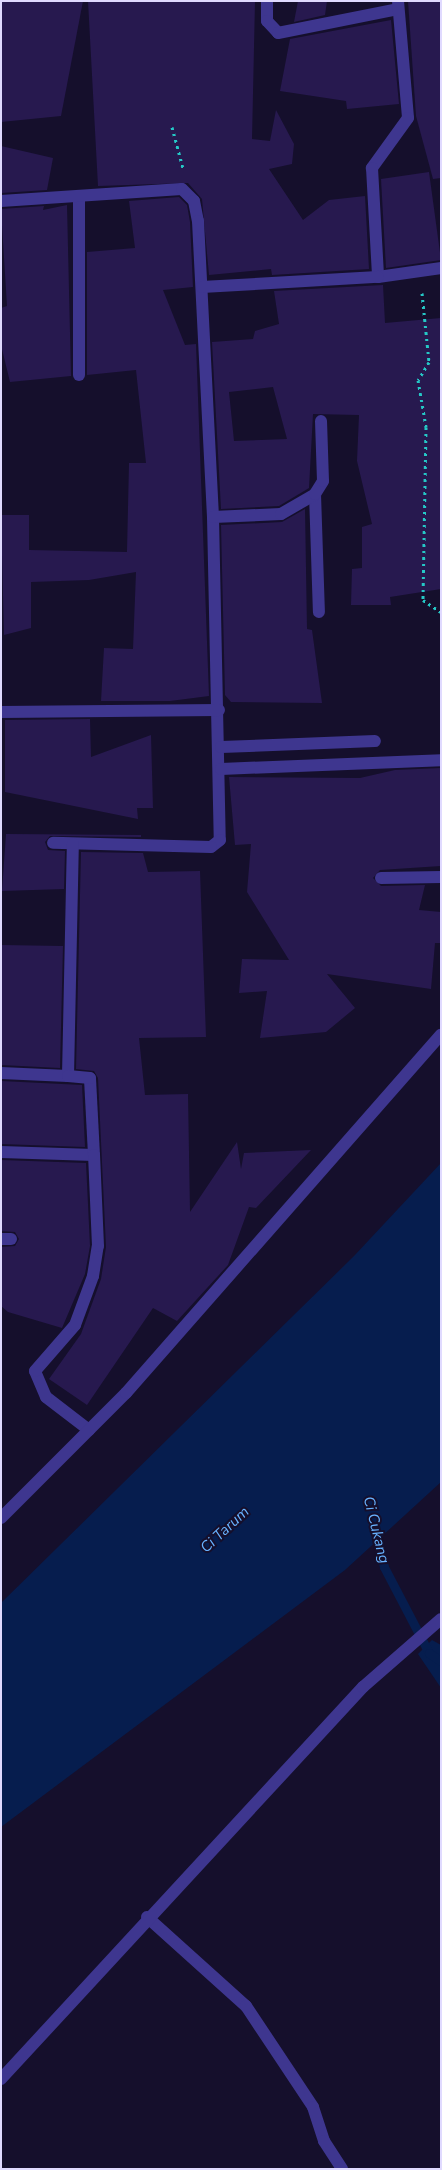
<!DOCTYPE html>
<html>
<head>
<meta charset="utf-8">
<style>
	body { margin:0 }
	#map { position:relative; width:442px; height:2170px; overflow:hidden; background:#150f2c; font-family:"Nunito Sans",sans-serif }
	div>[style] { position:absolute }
	.water>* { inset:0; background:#061d4e }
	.stream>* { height:9px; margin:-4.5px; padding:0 4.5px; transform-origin:4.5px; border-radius:4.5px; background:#061d4e }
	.building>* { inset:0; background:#27194f }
	.path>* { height:3px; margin-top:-1.5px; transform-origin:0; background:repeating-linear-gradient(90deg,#25c8c6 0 2.5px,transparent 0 6.5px) }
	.lane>* { height:12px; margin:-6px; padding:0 6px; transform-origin:6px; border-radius:6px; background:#3e368f }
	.street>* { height:12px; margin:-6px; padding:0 6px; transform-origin:6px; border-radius:6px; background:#3e368f }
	span { translate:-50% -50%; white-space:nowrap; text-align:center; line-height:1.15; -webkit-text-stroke:4px #150f2c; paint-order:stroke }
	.water-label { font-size:15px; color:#68b2ff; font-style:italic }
	.frame { position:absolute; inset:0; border:2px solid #e0daff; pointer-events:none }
</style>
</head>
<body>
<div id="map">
	<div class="water">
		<i style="clip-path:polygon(441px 1163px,441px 1482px,345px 1570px,1px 1827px,1px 1603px,354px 1256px)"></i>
		<i style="clip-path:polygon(432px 1640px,441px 1645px,441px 1688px,418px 1654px)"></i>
	</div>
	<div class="stream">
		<i style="left:375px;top:1527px;width:41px;rotate:77.3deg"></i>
		<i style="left:384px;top:1567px;width:97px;rotate:62.4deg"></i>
		<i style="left:429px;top:1653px;width:14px;rotate:34deg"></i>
	</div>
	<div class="building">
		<i style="clip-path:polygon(1px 1px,83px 1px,61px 116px,1px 122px)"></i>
		<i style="clip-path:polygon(88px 1px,255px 1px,252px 139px,270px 141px,276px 110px,294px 144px,292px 164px,269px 169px,303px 220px,329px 200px,365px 196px,369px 269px,272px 275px,271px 269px,209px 275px,202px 199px,188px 183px,98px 186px)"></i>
		<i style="clip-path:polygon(298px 1px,327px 1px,325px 15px,294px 22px)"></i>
		<i style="clip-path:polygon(408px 1px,441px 1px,441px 178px,433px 179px,416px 116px)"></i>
		<i style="clip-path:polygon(391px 20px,399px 104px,347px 109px,346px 101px,280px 91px,290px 39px)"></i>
		<i style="clip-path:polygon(1px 146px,53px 158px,47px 190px,1px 193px)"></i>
		<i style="clip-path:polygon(429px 172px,441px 260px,386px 268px,381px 179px)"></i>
		<i style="clip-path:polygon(179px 197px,187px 205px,190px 222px,193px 287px,163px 290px,185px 345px,196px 344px,209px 696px,170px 701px,101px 701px,104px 648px,133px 649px,136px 572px,89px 580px,31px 582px,31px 628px,4px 635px,1px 515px,29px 515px,29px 550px,127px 552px,129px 463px,146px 463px,136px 370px,87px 375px,87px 252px,135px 248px,129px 201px)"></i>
		<i style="clip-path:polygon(67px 205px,71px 376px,10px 382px,1px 345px,1px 308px,7px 306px,1px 209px,44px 206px,43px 210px)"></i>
		<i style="clip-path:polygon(evenodd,383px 285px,385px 323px,441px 318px,441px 589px,390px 597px,391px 605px,351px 605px,352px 569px,362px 568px,362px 527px,372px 524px,357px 461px,359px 415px,313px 414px,309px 488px,279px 506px,221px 509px,212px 342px,253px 339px,255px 331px,279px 324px,274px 291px,383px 285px,273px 387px,287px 439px,234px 441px,229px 392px,273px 387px)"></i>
		<i style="clip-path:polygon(305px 509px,307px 629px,312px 630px,322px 703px,231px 702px,225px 695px,221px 525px,282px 522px)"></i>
		<i style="clip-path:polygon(90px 719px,91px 757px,151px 735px,153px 808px,137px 808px,138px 819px,5px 792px,5px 720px)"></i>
		<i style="clip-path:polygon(441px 768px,441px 866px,380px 870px,373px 878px,381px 886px,425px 885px,419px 910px,441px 912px,441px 943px,435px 943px,431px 989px,327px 974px,355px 1008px,326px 1032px,260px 1038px,267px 991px,239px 993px,242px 959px,289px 960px,247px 892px,251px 844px,235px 845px,229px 777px,360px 778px,395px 770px)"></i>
		<i style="clip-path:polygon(6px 834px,141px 835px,141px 837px,50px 836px,45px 842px,48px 850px,65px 851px,64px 889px,2px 891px)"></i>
		<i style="clip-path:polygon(81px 852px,143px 853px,148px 872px,200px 871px,206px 1037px,139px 1038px,145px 1095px,188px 1094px,190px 1212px,237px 1142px,241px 1169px,244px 1153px,311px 1150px,256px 1208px,249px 1207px,228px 1265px,177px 1321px,153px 1308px,87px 1405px,49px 1379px,81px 1334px,101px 1279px,106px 1247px,98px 1078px,94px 1071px,76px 1069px)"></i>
		<i style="clip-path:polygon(1px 945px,63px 946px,60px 1068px,1px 1065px)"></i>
		<i style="clip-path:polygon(1px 1081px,82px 1085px,85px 1147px,1px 1144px)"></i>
		<i style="clip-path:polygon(1px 1160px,86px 1163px,90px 1246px,85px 1274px,62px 1328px,8px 1312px,1px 1306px,1px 1247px,15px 1246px,19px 1239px,15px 1232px,1px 1231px)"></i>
	</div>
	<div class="path">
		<i style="left:172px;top:127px;width:42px;rotate:75deg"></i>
		<i style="left:422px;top:293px;width:69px;rotate:84.2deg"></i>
		<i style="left:429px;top:362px;width:21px;rotate:121deg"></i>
		<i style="left:418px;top:380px;width:48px;rotate:80.3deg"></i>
		<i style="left:426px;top:427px;width:173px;rotate:91deg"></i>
		<i style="left:423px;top:600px;width:22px;rotate:34deg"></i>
	</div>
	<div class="lane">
		<i style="left:381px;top:878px;width:60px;rotate:-1deg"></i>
		<i style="left:147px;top:1917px;width:133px;rotate:42deg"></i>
		<i style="left:246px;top:2006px;width:121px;rotate:56.4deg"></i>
		<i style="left:313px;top:2107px;width:36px;rotate:72deg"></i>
		<i style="left:324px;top:2141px;width:33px;rotate:57deg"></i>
		<i style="left:1px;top:2079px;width:534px;rotate:-47.28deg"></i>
		<i style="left:363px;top:1687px;width:103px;rotate:-41.1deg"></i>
	</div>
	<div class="street">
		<i style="left:267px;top:1px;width:20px;rotate:90deg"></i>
		<i style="left:267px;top:21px;width:16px;rotate:47deg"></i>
		<i style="left:278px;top:33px;width:122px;rotate:-11.3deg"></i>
		<i style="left:398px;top:1px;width:117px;rotate:85.1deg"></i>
		<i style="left:408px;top:118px;width:62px;rotate:125.8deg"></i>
		<i style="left:372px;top:168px;width:109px;rotate:86.8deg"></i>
		<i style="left:378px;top:277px;width:64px;rotate:-8.1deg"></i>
		<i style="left:79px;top:198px;width:177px;rotate:90deg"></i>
		<i style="left:1px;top:201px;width:181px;rotate:-3.8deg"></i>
		<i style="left:182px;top:189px;width:17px;rotate:45deg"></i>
		<i style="left:194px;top:201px;width:20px;rotate:79deg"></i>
		<i style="left:198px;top:221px;width:296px;rotate:87.1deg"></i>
		<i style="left:213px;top:517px;width:323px;rotate:88.8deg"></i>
		<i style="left:220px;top:840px;width:11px;rotate:142deg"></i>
		<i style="left:211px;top:847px;width:158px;rotate:-178.5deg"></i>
		<i style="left:202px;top:287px;width:176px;rotate:-3.3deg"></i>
		<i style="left:315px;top:494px;width:118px;rotate:88.1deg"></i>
		<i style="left:213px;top:517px;width:68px;rotate:-2.5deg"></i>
		<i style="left:281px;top:514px;width:39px;rotate:-30deg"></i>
		<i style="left:315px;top:494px;width:15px;rotate:-58deg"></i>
		<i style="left:323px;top:481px;width:60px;rotate:-91.9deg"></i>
		<i style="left:1px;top:712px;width:218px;rotate:-0.5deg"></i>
		<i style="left:221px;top:747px;width:154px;rotate:-2.2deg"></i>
		<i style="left:221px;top:769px;width:220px;rotate:-2.3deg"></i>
		<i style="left:1px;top:1073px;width:67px;rotate:2.6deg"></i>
		<i style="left:68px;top:1076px;width:232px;rotate:-88.8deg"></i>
		<i style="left:1px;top:1152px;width:93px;rotate:1.8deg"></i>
		<i style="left:94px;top:1155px;width:77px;rotate:-93deg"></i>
		<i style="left:90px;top:1078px;width:22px;rotate:-175deg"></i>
		<i style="left:1px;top:1239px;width:10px"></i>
		<i style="left:89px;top:1430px;width:54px;rotate:-142.5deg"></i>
		<i style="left:46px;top:1397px;width:28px;rotate:-113deg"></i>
		<i style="left:35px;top:1371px;width:61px;rotate:-49deg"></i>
		<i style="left:75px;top:1325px;width:52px;rotate:-69.8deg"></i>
		<i style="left:93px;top:1276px;width:30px;rotate:-81deg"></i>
		<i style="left:98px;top:1246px;width:91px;rotate:-92.5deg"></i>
		<i style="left:1px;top:1518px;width:177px;rotate:-45deg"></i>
		<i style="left:126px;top:1393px;width:477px;rotate:-48.7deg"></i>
	</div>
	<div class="water-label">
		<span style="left:225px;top:1530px;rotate:-43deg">Ci Tarum</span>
		<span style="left:376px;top:1530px;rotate:76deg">Ci Cukang</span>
	</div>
	<div class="frame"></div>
</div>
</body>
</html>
